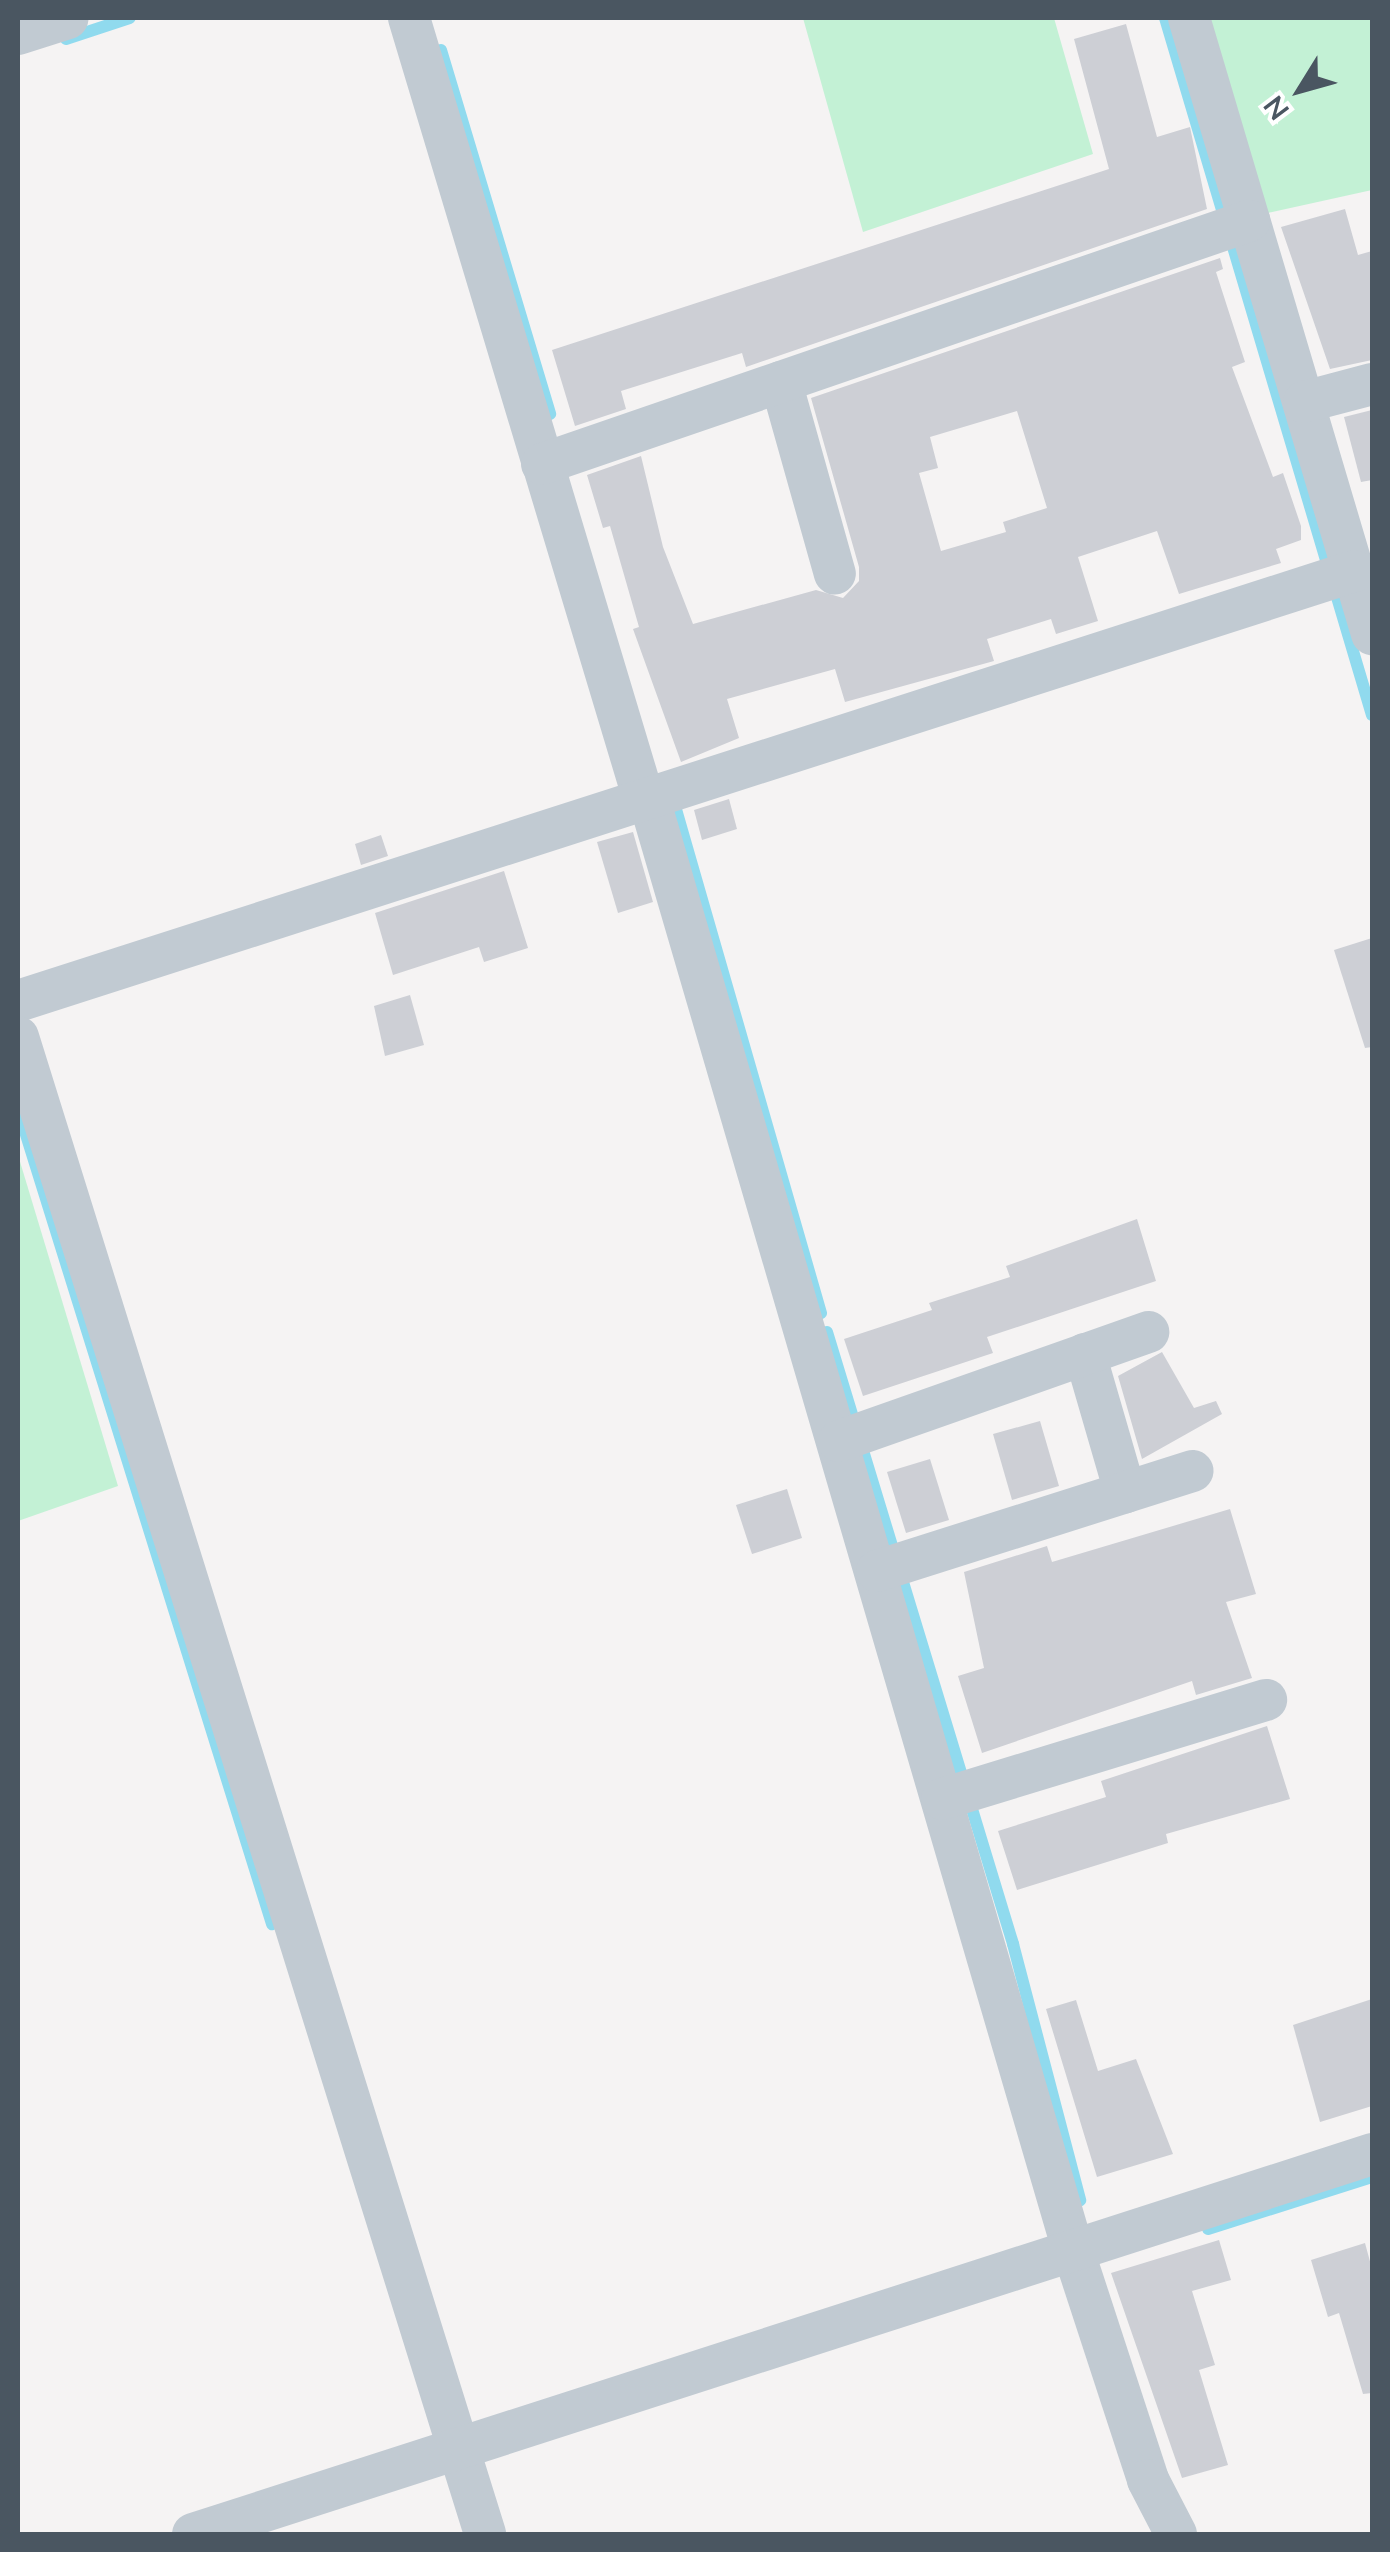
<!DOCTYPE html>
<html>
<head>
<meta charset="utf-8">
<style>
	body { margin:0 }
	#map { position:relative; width:1390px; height:2552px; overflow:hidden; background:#f5f3f3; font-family:Mulish,sans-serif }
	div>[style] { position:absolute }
	.green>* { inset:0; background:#c3f1d5 }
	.stream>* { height:12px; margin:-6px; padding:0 6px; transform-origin:6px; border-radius:6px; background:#90daee }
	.building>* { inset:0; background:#cdcfd5 }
	.street>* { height:42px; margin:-21px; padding:0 21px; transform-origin:21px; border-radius:21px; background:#c1cad2 }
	span { translate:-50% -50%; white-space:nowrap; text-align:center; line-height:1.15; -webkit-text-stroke:8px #fff; paint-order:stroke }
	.frame { position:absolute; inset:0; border:20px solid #4a5661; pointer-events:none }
	.north { position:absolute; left:1250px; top:40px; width:100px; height:100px; -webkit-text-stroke:8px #fff; paint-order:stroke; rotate:233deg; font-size:28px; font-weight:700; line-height:40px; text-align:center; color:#4a5661 }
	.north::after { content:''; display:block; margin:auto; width:35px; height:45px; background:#4a5661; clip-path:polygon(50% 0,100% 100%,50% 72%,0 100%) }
</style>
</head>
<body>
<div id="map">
	<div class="green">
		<i style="clip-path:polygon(803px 18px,1054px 18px,1093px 154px,863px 232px)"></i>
		<i style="clip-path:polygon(1206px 18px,1372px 18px,1372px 190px,1263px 214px)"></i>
		<i style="clip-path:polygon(18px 1155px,118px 1486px,18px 1521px)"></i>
	</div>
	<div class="stream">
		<i style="left:1165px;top:18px;width:727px;rotate:73.46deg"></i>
		<i style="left:66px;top:39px;width:67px;rotate:-18.2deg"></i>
		<i style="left:441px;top:50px;width:380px;rotate:73.3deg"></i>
		<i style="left:673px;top:799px;width:535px;rotate:73.94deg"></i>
		<i style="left:18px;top:1109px;width:854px;rotate:72.69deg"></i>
		<i style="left:827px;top:1332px;width:640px;rotate:73.09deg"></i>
		<i style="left:1013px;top:1944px;width:265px;rotate:75.3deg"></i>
		<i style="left:1208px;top:2229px;width:172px;rotate:-17.6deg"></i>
	</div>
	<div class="building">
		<i style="clip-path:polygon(1126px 24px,1157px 137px,1190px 127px,1207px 209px,746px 367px,742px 353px,621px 391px,626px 409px,575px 426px,552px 350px,1109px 169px,1074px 39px)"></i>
		<i style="clip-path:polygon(1345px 209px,1358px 255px,1372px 251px,1372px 360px,1330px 369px,1281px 227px)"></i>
		<i style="clip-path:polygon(evenodd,1220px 258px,1223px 269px,1216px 272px,1245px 362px,1232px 367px,1273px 477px,1283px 473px,1301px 526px,1301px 540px,1276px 549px,1281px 563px,1179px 594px,1157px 531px,1078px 557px,1098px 621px,1056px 634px,1051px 619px,987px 639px,994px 661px,845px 702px,835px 669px,727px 699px,739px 738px,681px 762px,633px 629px,639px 627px,610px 526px,603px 528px,587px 475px,641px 456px,663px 547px,693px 624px,816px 590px,843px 598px,859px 581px,859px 567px,811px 398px,1220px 258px,1017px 411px,1047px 508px,1003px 522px,1006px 532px,941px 551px,919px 473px,938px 468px,930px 437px,1017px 411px)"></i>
		<i style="clip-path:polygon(1372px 410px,1372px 480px,1361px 482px,1344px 417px)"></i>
		<i style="clip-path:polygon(729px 799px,737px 829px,702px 840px,694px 810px)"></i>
		<i style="clip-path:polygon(633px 832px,653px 902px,618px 913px,597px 842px)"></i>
		<i style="clip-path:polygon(381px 835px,388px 856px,361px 865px,355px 844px)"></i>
		<i style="clip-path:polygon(504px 871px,528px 948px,484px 962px,479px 947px,393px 975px,375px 913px)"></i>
		<i style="clip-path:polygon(1372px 938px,1372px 1047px,1365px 1048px,1334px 950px)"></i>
		<i style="clip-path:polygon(410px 995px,424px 1045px,385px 1056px,374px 1006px)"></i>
		<i style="clip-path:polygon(1137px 1219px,1156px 1281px,987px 1337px,993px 1353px,863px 1396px,844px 1339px,932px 1310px,929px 1303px,1010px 1277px,1006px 1266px)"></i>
		<i style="clip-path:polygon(1162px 1352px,1194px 1408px,1216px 1401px,1222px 1414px,1142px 1459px,1118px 1376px)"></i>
		<i style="clip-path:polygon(1040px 1421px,1059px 1486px,1012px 1500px,993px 1434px)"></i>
		<i style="clip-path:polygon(930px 1459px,949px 1520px,906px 1533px,887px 1472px)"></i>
		<i style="clip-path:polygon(787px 1489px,802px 1538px,752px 1554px,736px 1505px)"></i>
		<i style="clip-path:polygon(1230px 1509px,1256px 1594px,1226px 1602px,1252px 1678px,1196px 1695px,1192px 1681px,982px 1753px,958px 1676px,984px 1668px,964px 1572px,1047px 1546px,1052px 1562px)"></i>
		<i style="clip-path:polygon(1267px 1726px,1290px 1799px,1166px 1834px,1168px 1843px,1017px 1890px,998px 1831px,1106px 1797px,1101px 1781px)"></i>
		<i style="clip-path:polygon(1372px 1999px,1372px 2106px,1320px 2122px,1293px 2025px)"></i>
		<i style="clip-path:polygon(1076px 2000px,1098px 2071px,1136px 2059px,1173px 2154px,1097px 2177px,1046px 2009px)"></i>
		<i style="clip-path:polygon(1219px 2240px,1231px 2280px,1192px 2291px,1215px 2365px,1199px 2370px,1228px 2465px,1182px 2478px,1111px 2273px)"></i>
		<i style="clip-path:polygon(1365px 2243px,1372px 2269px,1372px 2393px,1363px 2394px,1339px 2313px,1328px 2317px,1311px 2260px)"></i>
	</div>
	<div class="street">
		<i style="left:409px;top:18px;width:817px;rotate:73.27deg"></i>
		<i style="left:1189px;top:18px;width:643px;rotate:73.45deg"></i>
		<i style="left:18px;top:34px;width:52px;rotate:-17.7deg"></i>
		<i style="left:781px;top:382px;width:199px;rotate:74.3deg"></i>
		<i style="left:1304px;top:402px;width:70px;rotate:-14.8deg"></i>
		<i style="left:542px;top:464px;width:748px;rotate:-18.97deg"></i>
		<i style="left:649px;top:799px;width:1512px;rotate:73.71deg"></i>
		<i style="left:1073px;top:2250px;width:242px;rotate:71.9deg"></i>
		<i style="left:1148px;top:2480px;width:61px;rotate:62.6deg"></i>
		<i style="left:18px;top:1001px;width:1404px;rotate:-17.83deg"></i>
		<i style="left:18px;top:1037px;width:1568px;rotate:72.67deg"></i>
		<i style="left:1085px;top:1354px;width:144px;rotate:73.8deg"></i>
		<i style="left:839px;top:1441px;width:328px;rotate:-19.4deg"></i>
		<i style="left:877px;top:1571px;width:331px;rotate:-17.6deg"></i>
		<i style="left:942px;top:1799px;width:339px;rotate:-17deg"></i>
		<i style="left:193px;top:2534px;width:1239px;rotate:-17.86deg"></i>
	</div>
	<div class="frame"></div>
	<div class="north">N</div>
</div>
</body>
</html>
